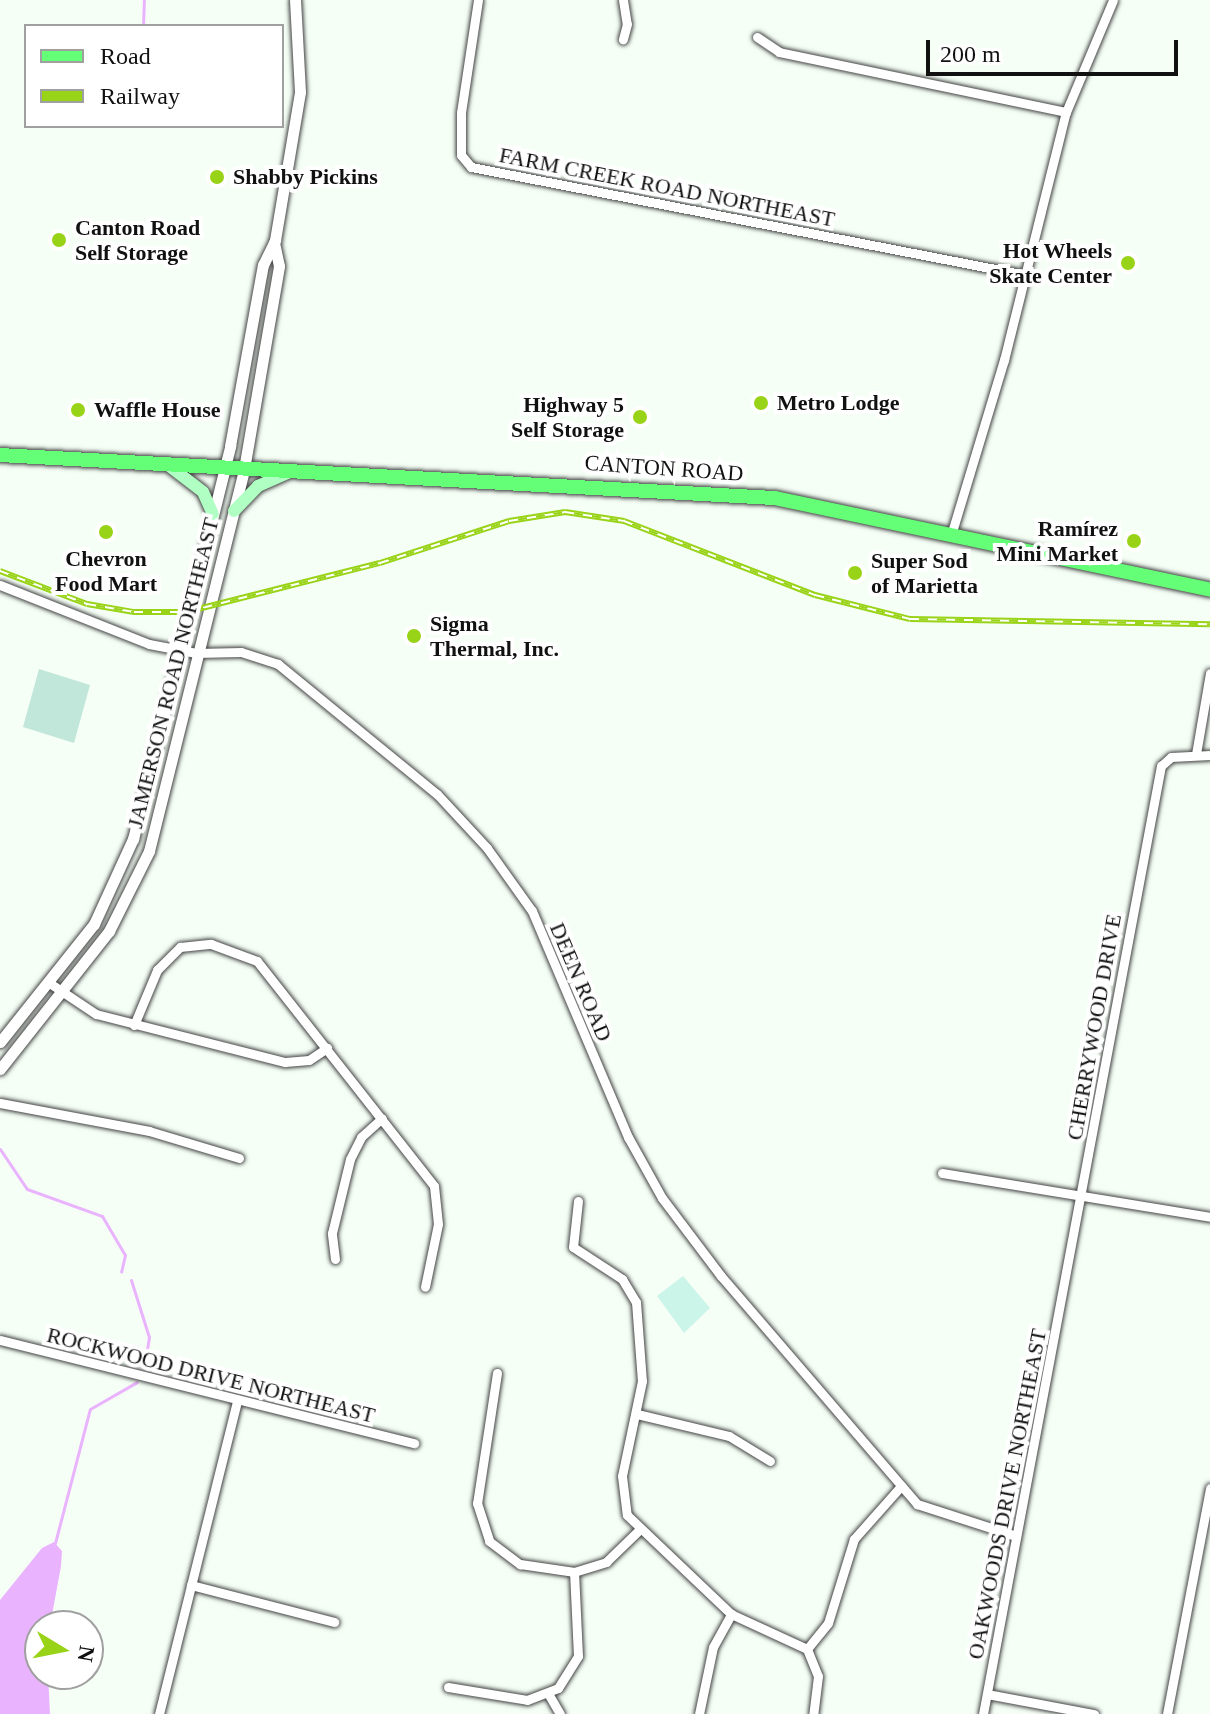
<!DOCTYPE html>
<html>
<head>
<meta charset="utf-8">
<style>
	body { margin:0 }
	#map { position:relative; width:1210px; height:1714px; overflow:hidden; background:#f5fff6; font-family:Georgia,serif }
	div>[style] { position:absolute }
	.cemetery>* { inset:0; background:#c1e6da }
	.pitch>* { inset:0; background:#cbf5e9 }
	.water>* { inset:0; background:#e9b3fd }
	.stream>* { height:3px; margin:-1.5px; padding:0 1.5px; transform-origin:1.5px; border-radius:1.5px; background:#e9b3fd }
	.roads { filter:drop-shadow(0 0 2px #444) drop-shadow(0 0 2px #444) }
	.minor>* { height:9px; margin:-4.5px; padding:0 4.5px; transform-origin:4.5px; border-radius:4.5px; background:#fff }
	.tertiary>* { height:11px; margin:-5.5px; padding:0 5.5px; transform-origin:5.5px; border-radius:5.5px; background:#fff }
	.secondary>* { height:12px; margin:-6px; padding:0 6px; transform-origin:6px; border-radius:6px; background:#b0ffc3 }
	.primary>* { height:14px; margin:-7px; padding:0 7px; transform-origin:7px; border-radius:7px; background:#65ff77 }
	.rail>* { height:6px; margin-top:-3px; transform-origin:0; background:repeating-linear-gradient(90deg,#fff 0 9px,#99d317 0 18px); box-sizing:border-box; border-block:2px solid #99d317 }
	.dots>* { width:22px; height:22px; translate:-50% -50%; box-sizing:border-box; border:4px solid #fff; border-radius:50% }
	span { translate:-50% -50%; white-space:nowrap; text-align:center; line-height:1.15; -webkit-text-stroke:8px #fff; paint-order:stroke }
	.poi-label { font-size:22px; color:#111; font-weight:700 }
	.left { translate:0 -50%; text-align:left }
	.right { translate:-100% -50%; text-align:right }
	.street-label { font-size:22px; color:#111 }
	.legend { position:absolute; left:24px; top:24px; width:260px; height:104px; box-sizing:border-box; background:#fff; border:2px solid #a0a0a0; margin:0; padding:10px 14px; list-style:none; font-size:24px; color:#111 }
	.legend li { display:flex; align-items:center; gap:16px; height:40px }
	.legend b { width:40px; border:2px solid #a0a0a0 }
	.north { position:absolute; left:24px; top:1610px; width:80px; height:80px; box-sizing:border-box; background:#fff; border:2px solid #a0a0a0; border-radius:50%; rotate:100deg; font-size:22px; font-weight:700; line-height:32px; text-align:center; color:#111 }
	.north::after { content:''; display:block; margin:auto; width:28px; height:36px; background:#99d317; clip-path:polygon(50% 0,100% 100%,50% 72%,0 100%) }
	.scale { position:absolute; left:926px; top:40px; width:252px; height:36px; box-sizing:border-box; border:4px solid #111; border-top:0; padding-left:10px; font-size:24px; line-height:28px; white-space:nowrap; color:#111; -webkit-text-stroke:6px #fff; paint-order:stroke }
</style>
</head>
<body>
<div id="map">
	<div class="cemetery">
		<i style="clip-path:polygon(39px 669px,90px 685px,74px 743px,23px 727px)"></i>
	</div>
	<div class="pitch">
		<i style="clip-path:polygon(683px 1276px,710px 1308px,684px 1333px,657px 1296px)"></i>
	</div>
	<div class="water">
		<i style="clip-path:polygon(54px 1542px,62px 1551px,61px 1566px,50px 1626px,40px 1626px,40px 1674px,48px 1674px,50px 1714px,0 1714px,0 1600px,42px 1548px)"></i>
	</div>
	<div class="stream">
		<i style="left:143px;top:26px;width:26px;rotate:-88deg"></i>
		<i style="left:0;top:1149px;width:48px;rotate:56deg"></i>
		<i style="left:27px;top:1189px;width:80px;rotate:19.8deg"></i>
		<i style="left:102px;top:1216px;width:45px;rotate:59.5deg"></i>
		<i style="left:125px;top:1255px;width:17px;rotate:103deg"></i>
		<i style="left:131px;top:1280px;width:60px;rotate:72.5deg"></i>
		<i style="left:149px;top:1337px;width:32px;rotate:99deg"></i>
		<i style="left:55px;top:1543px;width:138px;rotate:-75.4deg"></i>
		<i style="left:90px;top:1409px;width:54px;rotate:-29.9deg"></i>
	</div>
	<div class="roads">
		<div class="minor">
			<i style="left:478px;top:0;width:114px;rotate:98.6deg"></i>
			<i style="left:461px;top:113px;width:42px;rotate:90deg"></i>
			<i style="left:461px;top:155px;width:16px;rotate:50deg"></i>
			<i style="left:471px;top:167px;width:565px;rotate:11.01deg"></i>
			<i style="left:623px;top:0;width:24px;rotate:81deg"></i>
			<i style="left:627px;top:24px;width:16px;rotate:105deg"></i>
			<i style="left:757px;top:37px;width:27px;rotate:34deg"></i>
			<i style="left:779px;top:52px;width:293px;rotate:11.8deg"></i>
			<i style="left:952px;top:532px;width:180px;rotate:-73.2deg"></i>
			<i style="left:1004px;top:360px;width:256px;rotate:-76deg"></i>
			<i style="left:1066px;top:112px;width:121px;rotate:-67.2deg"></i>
			<i style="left:0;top:585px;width:160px;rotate:21.6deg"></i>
			<i style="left:149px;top:644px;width:48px;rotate:10.8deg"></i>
			<i style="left:196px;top:653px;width:45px;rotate:-1.3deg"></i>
			<i style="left:241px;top:652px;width:39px;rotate:18deg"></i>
			<i style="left:278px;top:664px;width:205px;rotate:39.3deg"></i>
			<i style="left:437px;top:794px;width:74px;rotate:47.2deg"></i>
			<i style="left:487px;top:848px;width:77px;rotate:54.5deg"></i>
			<i style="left:532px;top:911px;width:246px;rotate:67deg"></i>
			<i style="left:628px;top:1137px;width:70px;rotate:60.9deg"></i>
			<i style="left:662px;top:1198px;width:98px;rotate:52.9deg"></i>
			<i style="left:721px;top:1276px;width:301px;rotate:49.3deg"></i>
			<i style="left:917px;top:1504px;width:104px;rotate:17.9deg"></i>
			<i style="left:1196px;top:754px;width:82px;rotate:-80.2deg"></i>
			<i style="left:48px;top:982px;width:58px;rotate:33.7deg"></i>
			<i style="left:96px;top:1014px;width:195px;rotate:14.3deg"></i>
			<i style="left:285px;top:1062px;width:24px;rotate:-5deg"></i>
			<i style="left:309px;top:1060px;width:22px;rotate:-34deg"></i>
			<i style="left:134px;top:1025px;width:60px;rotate:-67.3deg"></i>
			<i style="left:157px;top:970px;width:33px;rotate:-45deg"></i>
			<i style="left:180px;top:947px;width:31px;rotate:-6deg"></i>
			<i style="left:211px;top:944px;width:49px;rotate:20.3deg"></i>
			<i style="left:257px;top:961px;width:286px;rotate:51.8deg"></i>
			<i style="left:434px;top:1186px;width:38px;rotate:84deg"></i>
			<i style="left:438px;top:1224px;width:64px;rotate:101.7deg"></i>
			<i style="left:0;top:1103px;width:152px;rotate:10.6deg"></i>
			<i style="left:149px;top:1131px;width:94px;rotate:16.7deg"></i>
			<i style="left:942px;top:1173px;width:272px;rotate:9.3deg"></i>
			<i style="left:578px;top:1201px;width:46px;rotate:96.2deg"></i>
			<i style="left:573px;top:1247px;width:59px;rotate:33.1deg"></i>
			<i style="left:622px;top:1279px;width:27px;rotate:59deg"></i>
			<i style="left:636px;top:1302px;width:79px;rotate:85.7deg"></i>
			<i style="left:642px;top:1381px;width:97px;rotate:101.9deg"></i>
			<i style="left:622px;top:1476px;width:39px;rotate:83deg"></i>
			<i style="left:627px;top:1515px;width:144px;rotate:43.6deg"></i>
			<i style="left:731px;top:1614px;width:84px;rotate:24.7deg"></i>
			<i style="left:807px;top:1649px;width:29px;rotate:68deg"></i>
			<i style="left:818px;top:1676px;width:38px;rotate:97deg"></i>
			<i style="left:335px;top:1259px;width:26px;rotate:-97deg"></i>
			<i style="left:332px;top:1233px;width:76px;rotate:-76.3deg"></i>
			<i style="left:350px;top:1159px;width:25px;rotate:-63deg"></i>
			<i style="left:361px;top:1137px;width:28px;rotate:-42deg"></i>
			<i style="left:0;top:1340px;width:427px;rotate:14deg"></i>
			<i style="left:497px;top:1373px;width:132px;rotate:98.7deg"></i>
			<i style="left:477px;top:1503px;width:40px;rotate:72deg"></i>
			<i style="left:489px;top:1541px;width:39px;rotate:37deg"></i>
			<i style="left:520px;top:1564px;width:55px;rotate:8.4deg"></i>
			<i style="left:574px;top:1572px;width:34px;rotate:-17deg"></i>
			<i style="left:606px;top:1562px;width:46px;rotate:-44.1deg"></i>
			<i style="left:637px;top:1414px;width:95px;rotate:13.4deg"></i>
			<i style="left:729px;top:1436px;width:48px;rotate:31.4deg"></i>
			<i style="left:191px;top:1585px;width:148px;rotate:14.5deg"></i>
			<i style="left:807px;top:1649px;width:33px;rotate:-51deg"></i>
			<i style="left:828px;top:1623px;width:88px;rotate:-72.8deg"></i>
			<i style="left:854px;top:1539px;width:71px;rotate:-48.4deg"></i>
			<i style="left:448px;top:1687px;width:80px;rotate:9.3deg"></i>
			<i style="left:527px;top:1700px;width:33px;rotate:-21deg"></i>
			<i style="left:558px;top:1688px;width:38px;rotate:-58deg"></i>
			<i style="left:578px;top:1656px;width:84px;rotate:-92.7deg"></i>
			<i style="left:987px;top:1694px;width:109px;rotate:10.6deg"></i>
			<i style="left:549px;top:1695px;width:22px;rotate:60deg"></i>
			<i style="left:159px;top:1714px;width:324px;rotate:-76deg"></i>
			<i style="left:699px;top:1714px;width:68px;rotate:-78.2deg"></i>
			<i style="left:713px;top:1647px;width:38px;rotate:-61deg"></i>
			<i style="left:983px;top:1714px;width:965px;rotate:-79.37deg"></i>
			<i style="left:1161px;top:766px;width:13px;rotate:-42deg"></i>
			<i style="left:1171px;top:757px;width:39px;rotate:-3deg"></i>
			<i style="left:1167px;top:1714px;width:230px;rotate:-79.2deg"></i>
		</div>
		<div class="tertiary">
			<i style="left:0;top:1042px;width:151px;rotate:-51.5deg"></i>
			<i style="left:94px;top:924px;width:94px;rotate:-65.4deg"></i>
			<i style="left:133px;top:839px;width:405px;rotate:-76.1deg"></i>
			<i style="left:230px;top:446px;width:184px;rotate:-79.7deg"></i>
			<i style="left:263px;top:265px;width:28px;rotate:-64deg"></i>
			<i style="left:275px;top:240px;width:150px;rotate:-80.4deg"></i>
			<i style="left:300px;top:92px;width:92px;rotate:-93.1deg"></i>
			<i style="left:0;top:1069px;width:176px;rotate:-51.7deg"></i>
			<i style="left:109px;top:931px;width:89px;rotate:-63.4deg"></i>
			<i style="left:149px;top:851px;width:394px;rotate:-76deg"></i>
			<i style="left:244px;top:469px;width:206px;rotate:-80.2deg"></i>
			<i style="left:279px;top:266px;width:24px;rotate:-102deg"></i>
		</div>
		<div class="secondary">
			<i style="left:168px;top:465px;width:44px;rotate:37.6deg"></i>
			<i style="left:203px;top:492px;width:24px;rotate:66deg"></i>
			<i style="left:234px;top:511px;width:35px;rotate:-46deg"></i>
			<i style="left:258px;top:486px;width:34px;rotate:-24deg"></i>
		</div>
		<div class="primary">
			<i style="left:0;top:455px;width:776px;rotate:3.18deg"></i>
			<i style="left:775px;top:498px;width:445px;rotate:11.9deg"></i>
		</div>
	</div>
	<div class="rail">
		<i style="left:0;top:571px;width:93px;rotate:20.8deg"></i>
		<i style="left:87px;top:604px;width:48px;rotate:9.7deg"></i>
		<i style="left:134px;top:612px;width:52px"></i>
		<i style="left:186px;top:612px;width:200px;rotate:-14.2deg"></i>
		<i style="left:380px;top:563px;width:136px;rotate:-18deg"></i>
		<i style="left:509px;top:521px;width:57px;rotate:-9.1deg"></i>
		<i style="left:565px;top:512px;width:60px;rotate:8.7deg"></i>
		<i style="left:624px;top:521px;width:205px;rotate:21.2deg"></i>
		<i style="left:815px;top:595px;width:98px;rotate:14.2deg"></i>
		<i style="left:910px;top:619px;width:300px;rotate:1deg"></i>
	</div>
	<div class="dots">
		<i style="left:217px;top:177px;background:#99d317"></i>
		<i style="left:59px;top:240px;background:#99d317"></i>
		<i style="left:1128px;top:263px;background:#99d317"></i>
		<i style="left:761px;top:403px;background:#99d317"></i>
		<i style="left:78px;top:410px;background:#99d317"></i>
		<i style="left:640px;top:417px;background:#99d317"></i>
		<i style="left:106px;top:532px;background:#99d317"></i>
		<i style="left:1134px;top:541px;background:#99d317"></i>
		<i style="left:855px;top:573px;background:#99d317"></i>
		<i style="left:414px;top:636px;background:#99d317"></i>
	</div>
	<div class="poi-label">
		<span class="left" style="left:233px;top:177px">Shabby Pickins</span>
		<span class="left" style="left:75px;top:240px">Canton Road<br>Self Storage</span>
		<span class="right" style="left:1112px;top:263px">Hot Wheels<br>Skate Center</span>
		<span class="left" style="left:777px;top:403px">Metro Lodge</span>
		<span class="right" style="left:624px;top:417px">Highway 5<br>Self Storage</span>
		<span class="left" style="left:94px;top:410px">Waffle House</span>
		<span class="right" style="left:1118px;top:541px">Ramírez<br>Mini Market</span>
		<span style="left:106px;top:571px">Chevron<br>Food Mart</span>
		<span class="left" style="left:871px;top:573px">Super Sod<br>of Marietta</span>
		<span class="left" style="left:430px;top:636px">Sigma<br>Thermal, Inc.</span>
	</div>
	<div class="street-label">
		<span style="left:667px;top:187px;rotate:11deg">FARM CREEK ROAD NORTHEAST</span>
		<span style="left:664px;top:468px;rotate:4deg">CANTON ROAD</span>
		<span style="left:173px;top:673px;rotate:-76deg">JAMERSON ROAD NORTHEAST</span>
		<span style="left:581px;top:982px;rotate:67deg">DEEN ROAD</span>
		<span style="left:1094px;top:1027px;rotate:-80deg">CHERRYWOOD DRIVE</span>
		<span style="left:211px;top:1375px;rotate:14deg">ROCKWOOD DRIVE NORTHEAST</span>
		<span style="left:1007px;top:1494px;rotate:-79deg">OAKWOODS DRIVE NORTHEAST</span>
	</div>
	<ul class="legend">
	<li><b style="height:10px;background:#65ff77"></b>Road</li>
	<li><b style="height:10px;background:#99d317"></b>Railway</li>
	</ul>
	<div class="north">N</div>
	<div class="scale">200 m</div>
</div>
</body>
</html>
